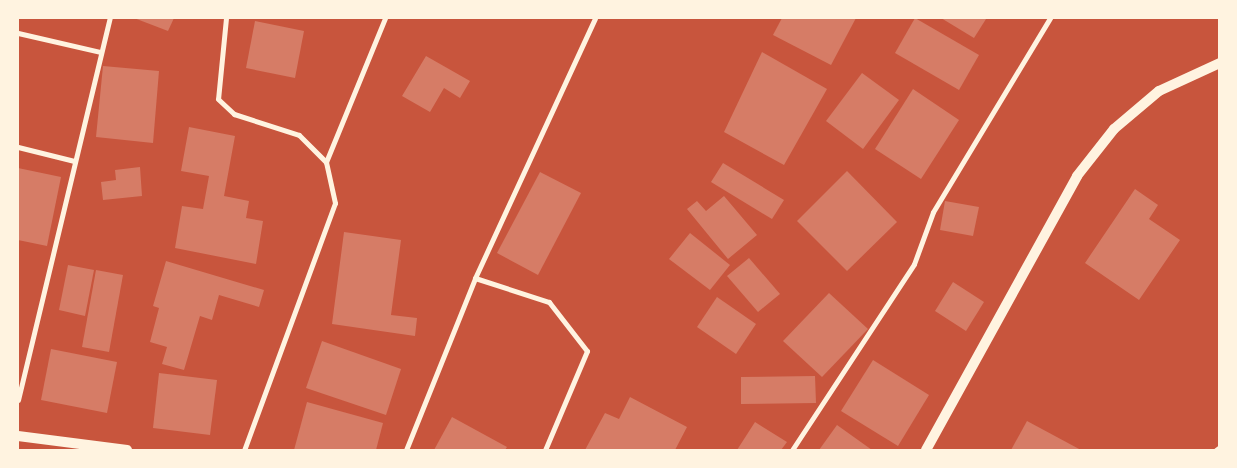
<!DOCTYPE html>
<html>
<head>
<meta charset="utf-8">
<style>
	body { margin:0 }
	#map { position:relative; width:1237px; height:468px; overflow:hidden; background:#c8553d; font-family:"Nunito Sans",sans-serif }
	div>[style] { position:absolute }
	.building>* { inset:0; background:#d67c66 }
	.minor>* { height:5px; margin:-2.5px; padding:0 2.5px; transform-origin:2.5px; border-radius:2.5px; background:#fff3e0 }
	.secondary>* { height:10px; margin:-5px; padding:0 5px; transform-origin:5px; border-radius:5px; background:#fff3e0 }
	span { translate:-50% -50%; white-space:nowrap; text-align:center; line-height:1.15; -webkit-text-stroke:4px #fff3e0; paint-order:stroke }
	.frame { position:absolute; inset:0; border:19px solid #fff3e0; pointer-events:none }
</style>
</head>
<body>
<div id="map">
	<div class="building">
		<i style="clip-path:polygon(134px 18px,174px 18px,168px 31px)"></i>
		<i style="clip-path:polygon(782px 18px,856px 18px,831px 65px,773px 35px)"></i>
		<i style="clip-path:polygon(915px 18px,979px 55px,959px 90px,895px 53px)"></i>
		<i style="clip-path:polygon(941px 18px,983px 18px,986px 19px,974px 38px)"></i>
		<i style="clip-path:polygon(255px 21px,304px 31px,295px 78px,246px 68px)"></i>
		<i style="clip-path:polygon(762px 52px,827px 89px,784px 165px,724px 132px)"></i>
		<i style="clip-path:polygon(426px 56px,470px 81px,460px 98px,444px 88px,430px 112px,402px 96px)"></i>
		<i style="clip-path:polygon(103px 66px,159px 71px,153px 143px,96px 137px)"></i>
		<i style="clip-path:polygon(862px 73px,899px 100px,863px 149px,826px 121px)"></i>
		<i style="clip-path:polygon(913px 89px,959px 120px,921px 179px,875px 149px)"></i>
		<i style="clip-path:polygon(189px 127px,235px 136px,224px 196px,249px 201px,246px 218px,263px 221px,256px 264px,175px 248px,182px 206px,203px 209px,209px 176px,181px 171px)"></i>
		<i style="clip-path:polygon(723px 163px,784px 200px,772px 219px,711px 182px)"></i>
		<i style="clip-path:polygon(140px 167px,142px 196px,103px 200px,101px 182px,116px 180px,115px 170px)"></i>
		<i style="clip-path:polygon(18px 168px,61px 177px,47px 246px,18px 240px)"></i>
		<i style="clip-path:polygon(847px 171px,897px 222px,847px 271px,797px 221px)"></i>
		<i style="clip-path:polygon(540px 172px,581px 193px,538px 275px,497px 253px)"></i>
		<i style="clip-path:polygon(1135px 189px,1158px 205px,1149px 219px,1180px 240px,1139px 300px,1085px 263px)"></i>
		<i style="clip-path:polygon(724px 196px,757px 235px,728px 259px,687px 209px,697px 201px,706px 211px)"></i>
		<i style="clip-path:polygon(945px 201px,979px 207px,973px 236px,940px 230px)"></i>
		<i style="clip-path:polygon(344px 232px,401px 240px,391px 315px,417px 318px,415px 336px,332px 324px)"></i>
		<i style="clip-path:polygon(690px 233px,730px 265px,710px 290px,669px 259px)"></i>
		<i style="clip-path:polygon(749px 258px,780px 294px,758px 312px,727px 276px)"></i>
		<i style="clip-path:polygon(166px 261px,264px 290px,259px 307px,219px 295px,212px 320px,200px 316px,184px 370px,162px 364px,167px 347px,150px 342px,159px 308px,153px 306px)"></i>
		<i style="clip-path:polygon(68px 265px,94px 270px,85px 316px,59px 310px)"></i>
		<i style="clip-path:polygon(96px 270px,123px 275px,109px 352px,82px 347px)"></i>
		<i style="clip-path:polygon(953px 282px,984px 302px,966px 331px,935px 311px)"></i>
		<i style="clip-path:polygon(829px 293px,868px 329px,822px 377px,783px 341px)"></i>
		<i style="clip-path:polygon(717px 297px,756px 324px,736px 354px,697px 327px)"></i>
		<i style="clip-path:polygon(322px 341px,401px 369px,386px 415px,306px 388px)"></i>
		<i style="clip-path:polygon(51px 349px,117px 362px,107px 413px,41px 400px)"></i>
		<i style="clip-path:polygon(873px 360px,929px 395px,898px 446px,841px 411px)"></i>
		<i style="clip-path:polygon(159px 373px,217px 380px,210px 435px,153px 428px)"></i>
		<i style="clip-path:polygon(815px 376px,816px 403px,741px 404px,741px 377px)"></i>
		<i style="clip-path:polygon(630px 397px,687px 427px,675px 450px,585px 450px,605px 413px,619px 419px)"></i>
		<i style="clip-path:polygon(307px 402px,383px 423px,376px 450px,294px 450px)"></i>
		<i style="clip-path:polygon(452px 417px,507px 447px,505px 450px,434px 450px)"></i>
		<i style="clip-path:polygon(1027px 421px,1081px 450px,1011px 450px)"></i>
		<i style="clip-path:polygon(755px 422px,787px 442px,781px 450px,737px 450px)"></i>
		<i style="clip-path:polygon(837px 425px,872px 450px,819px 450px)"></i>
	</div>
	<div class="minor">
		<i style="left:226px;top:18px;width:81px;rotate:95.6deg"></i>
		<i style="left:218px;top:99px;width:22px;rotate:43deg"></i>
		<i style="left:234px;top:114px;width:68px;rotate:17.9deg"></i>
		<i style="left:299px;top:135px;width:38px;rotate:45deg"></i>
		<i style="left:326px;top:162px;width:42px;rotate:77.6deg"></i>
		<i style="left:335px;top:203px;width:263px;rotate:110.2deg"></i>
		<i style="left:18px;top:33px;width:84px;rotate:13deg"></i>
		<i style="left:18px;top:147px;width:58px;rotate:14deg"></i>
		<i style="left:326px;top:162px;width:156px;rotate:-67.7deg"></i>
		<i style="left:475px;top:278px;width:78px;rotate:18deg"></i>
		<i style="left:549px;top:302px;width:62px;rotate:52.2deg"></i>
		<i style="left:587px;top:351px;width:108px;rotate:113deg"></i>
		<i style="left:18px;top:400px;width:393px;rotate:-76.5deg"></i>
		<i style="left:406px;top:450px;width:185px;rotate:-68.1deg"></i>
		<i style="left:475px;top:278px;width:286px;rotate:-65.2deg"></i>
		<i style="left:792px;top:450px;width:222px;rotate:-56.7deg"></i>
		<i style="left:914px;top:264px;width:55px;rotate:-69.9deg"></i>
		<i style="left:933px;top:212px;width:227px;rotate:-58.9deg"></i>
		<i style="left:1216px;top:450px;width:5px;rotate:-37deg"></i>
	</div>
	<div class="secondary">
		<i style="left:18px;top:436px;width:110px;rotate:7.3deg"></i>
		<i style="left:926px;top:450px;width:313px;rotate:-61.1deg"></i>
		<i style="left:1077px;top:176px;width:60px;rotate:-51.8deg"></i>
		<i style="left:1114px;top:129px;width:59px;rotate:-40.2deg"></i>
		<i style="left:1159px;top:91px;width:67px;rotate:-24.7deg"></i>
	</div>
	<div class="frame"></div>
</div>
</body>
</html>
